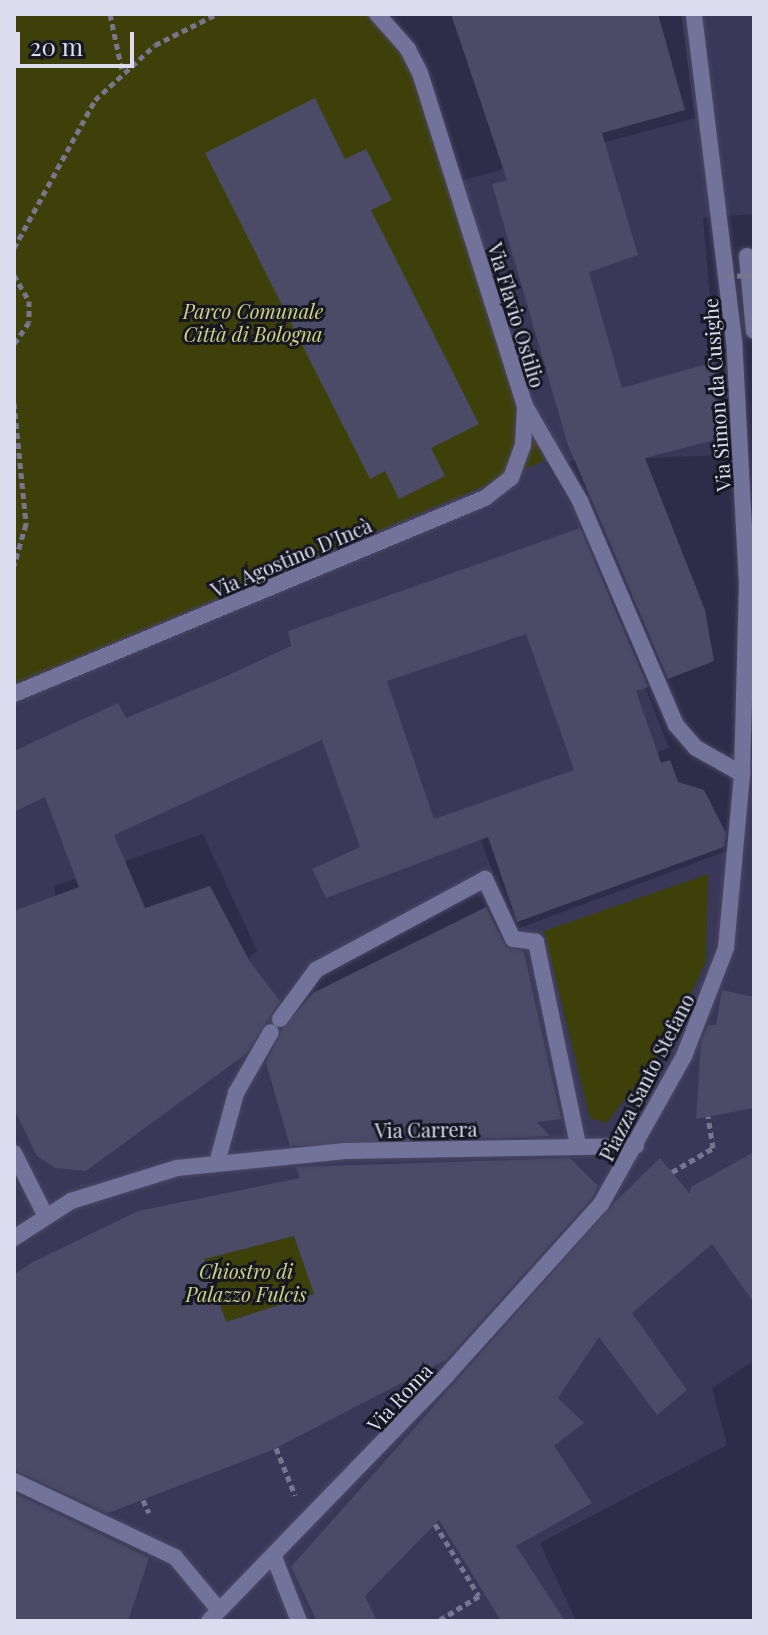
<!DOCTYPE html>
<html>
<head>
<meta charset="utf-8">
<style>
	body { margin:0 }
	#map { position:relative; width:768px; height:1635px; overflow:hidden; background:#2e2c48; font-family:"Playfair Display",serif }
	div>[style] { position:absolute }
	.built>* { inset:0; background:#3a3858 }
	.green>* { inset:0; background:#3d4008 }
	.building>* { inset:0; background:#4b4a67 }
	.path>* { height:5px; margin-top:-2.5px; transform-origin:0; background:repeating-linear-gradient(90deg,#78768e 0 6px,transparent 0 10px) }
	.roads { filter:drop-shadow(0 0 2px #4a4863) drop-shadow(0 0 2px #4a4863) }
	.service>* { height:16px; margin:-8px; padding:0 8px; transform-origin:8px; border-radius:8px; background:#73729b }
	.pedestrian>* { height:16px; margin:-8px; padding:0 8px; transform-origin:8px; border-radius:8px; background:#73729b }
	.minor>* { height:16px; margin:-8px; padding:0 8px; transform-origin:8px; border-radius:8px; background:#73729b }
	.path-bridge>* { height:5px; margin-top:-2.5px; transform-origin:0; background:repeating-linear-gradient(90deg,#78768e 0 6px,transparent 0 10px) }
	span { translate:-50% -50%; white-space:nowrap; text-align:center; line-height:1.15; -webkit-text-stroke:6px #171723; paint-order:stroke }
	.park-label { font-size:20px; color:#cdd57e; font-style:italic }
	.street-label { font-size:20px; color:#dcdcee }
	.frame { position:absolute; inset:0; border:16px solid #dcdcee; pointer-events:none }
	.scale { position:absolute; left:16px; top:32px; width:118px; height:36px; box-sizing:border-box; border:4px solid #dcdcee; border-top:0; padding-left:10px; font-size:24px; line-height:28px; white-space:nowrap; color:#dcdcee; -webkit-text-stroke:6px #171723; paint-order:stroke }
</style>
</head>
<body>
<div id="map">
	<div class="built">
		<i style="clip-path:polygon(368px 14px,460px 181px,695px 118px,681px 14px,754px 14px,754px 214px,703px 218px,724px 455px,544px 462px,576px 512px,669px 748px,474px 821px,493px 874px,290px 990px,265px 1050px,363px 1024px,488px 952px,514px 930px,730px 850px,731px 753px,754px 759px,754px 1361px,712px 1388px,727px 1445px,540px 1543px,576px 1621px,14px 1621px,14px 954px,175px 1018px,257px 951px,203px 834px,54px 886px,60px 927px,14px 948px,14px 684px)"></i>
	</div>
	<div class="green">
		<i style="clip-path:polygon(14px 14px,368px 14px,416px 56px,544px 461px,14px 684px)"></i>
		<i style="clip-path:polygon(708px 874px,706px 961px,668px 1042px,607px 1123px,590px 1118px,544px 931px)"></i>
		<i style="clip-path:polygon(294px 1236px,314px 1294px,226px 1322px,204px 1259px)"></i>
	</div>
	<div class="building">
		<i style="clip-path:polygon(451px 14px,658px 14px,685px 110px,602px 133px,638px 255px,589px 272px,622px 388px,714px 362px,718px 439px,645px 458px,705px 610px,714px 661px,668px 679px,568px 445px,492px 184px,507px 180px)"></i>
		<i style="clip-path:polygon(315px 98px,345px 159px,366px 149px,392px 200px,371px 210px,479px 424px,431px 448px,445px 476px,399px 499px,385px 471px,370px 479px,205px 153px)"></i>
		<i style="clip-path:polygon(evenodd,580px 528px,648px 687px,636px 691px,661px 763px,670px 760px,678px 782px,704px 790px,726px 833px,724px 847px,517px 922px,488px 837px,326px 898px,312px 869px,360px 847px,322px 740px,114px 835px,145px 908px,210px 886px,250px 962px,280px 1001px,246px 1054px,86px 1171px,55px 1168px,37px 1156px,14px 1109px,14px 911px,79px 887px,45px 797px,14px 812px,14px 751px,118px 703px,126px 718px,222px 678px,291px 646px,288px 631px,580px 528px,526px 634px,574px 770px,434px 819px,387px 681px,526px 634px)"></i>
		<i style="clip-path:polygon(486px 907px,506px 947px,524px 952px,561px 1119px,537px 1122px,550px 1136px,290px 1146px,266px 1063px,281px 1030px,313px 993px)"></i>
		<i style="clip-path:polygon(722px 990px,754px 997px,754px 1108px,696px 1119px,701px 1042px,708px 1025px,716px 1025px)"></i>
		<i style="clip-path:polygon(754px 1152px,754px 1303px,712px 1244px,632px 1313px,687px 1390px,657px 1415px,599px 1337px,558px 1398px,584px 1423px,554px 1446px,592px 1503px,516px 1546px,565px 1621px,501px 1621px,439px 1520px,365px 1596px,377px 1621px,317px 1621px,291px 1567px,615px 1202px,660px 1158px,690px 1194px,691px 1187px)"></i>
		<i style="clip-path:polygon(evenodd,570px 1158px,598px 1186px,592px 1198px,446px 1360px,272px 1450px,108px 1513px,14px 1470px,14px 1275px,31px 1263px,138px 1211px,300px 1178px,296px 1167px,570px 1158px,294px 1236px,314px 1294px,226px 1322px,204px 1259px,294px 1236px)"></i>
		<i style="clip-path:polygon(14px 1493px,149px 1558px,128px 1621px,14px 1621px)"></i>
	</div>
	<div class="path">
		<i style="left:110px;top:14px;width:57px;rotate:77.9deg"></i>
		<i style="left:14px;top:248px;width:169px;rotate:-61.3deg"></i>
		<i style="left:95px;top:100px;width:81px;rotate:-42.5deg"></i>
		<i style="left:155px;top:45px;width:69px;rotate:-26.6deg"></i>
		<i style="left:14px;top:275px;width:30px;rotate:60deg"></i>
		<i style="left:29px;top:301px;width:21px;rotate:90deg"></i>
		<i style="left:29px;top:322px;width:27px;rotate:124deg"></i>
		<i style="left:14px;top:403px;width:122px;rotate:84.3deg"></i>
		<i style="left:26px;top:524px;width:43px;rotate:106.3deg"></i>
		<i style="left:672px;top:1172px;width:48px;rotate:-30.3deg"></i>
		<i style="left:713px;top:1148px;width:32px;rotate:-99deg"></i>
		<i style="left:276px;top:1448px;width:51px;rotate:68deg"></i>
		<i style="left:143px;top:1500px;width:14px;rotate:65deg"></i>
		<i style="left:435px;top:1524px;width:84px;rotate:58.6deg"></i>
		<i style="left:479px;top:1596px;width:48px;rotate:148.6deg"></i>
	</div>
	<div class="roads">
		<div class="service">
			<i style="left:747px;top:256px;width:75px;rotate:84.7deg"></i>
		</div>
		<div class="pedestrian">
			<i style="left:525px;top:406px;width:110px;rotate:59.9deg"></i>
			<i style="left:580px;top:501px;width:244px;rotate:66.8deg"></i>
			<i style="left:676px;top:725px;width:30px;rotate:49deg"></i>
			<i style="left:696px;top:748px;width:53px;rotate:29.5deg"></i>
			<i style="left:485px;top:879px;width:66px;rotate:65deg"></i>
			<i style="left:513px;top:939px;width:23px;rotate:7deg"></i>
			<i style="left:536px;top:942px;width:207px;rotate:78.3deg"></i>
			<i style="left:14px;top:1481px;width:178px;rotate:25.3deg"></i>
			<i style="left:175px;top:1557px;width:69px;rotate:50.3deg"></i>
			<i style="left:274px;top:1557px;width:69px;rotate:68.7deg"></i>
		</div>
		<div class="minor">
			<i style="left:14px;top:694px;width:510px;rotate:-22.59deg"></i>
			<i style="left:485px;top:498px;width:33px;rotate:-38deg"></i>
			<i style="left:511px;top:478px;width:35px;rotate:-70deg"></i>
			<i style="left:523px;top:445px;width:39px;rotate:-87deg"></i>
			<i style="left:525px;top:406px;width:349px;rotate:-107.5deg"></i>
			<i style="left:420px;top:73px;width:27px;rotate:-117deg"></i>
			<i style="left:408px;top:49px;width:47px;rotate:-131.5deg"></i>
			<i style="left:280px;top:1019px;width:61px;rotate:-53.7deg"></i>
			<i style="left:316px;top:970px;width:192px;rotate:-28.3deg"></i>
			<i style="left:14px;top:1153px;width:69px;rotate:63.4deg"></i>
			<i style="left:217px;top:1163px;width:73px;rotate:-74.8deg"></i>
			<i style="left:236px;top:1093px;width:70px;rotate:-60.2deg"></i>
			<i style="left:14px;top:1238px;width:68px;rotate:-33deg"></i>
			<i style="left:71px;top:1201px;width:111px;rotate:-17.3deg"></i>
			<i style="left:177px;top:1168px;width:169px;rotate:-5.8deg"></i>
			<i style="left:345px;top:1151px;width:291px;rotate:-1deg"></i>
			<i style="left:209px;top:1621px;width:342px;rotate:-45.9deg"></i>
			<i style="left:447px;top:1375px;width:230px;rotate:-48deg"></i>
			<i style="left:601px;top:1204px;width:170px;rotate:-60.7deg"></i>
			<i style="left:684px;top:1056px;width:116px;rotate:-68.7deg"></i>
			<i style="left:726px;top:948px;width:175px;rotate:-84.7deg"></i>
			<i style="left:742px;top:774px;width:189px;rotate:-88.5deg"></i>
			<i style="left:747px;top:585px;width:244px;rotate:-93deg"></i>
			<i style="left:734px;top:341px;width:329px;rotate:-97deg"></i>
		</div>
	</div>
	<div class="path-bridge">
		<i style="left:727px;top:276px;width:27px;rotate:-2deg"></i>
	</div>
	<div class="park-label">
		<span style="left:253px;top:322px">Parco Comunale<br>Città di Bologna</span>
		<span style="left:246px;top:1282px">Chiostro di<br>Palazzo Fulcis</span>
	</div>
	<div class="street-label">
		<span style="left:517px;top:315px;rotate:73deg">Via Flavio Ostilio</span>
		<span style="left:716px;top:395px;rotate:-94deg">Via Simon da Cusighe</span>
		<span style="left:291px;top:557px;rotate:-23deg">Via Agostino D'Incà</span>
		<span style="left:646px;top:1077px;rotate:-63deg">Piazza Santo Stefano</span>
		<span style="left:426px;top:1129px;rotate:-1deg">Via Carrera</span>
		<span style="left:399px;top:1397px;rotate:-47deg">Via Roma</span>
	</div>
	<div class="frame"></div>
	<div class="scale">20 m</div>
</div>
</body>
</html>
